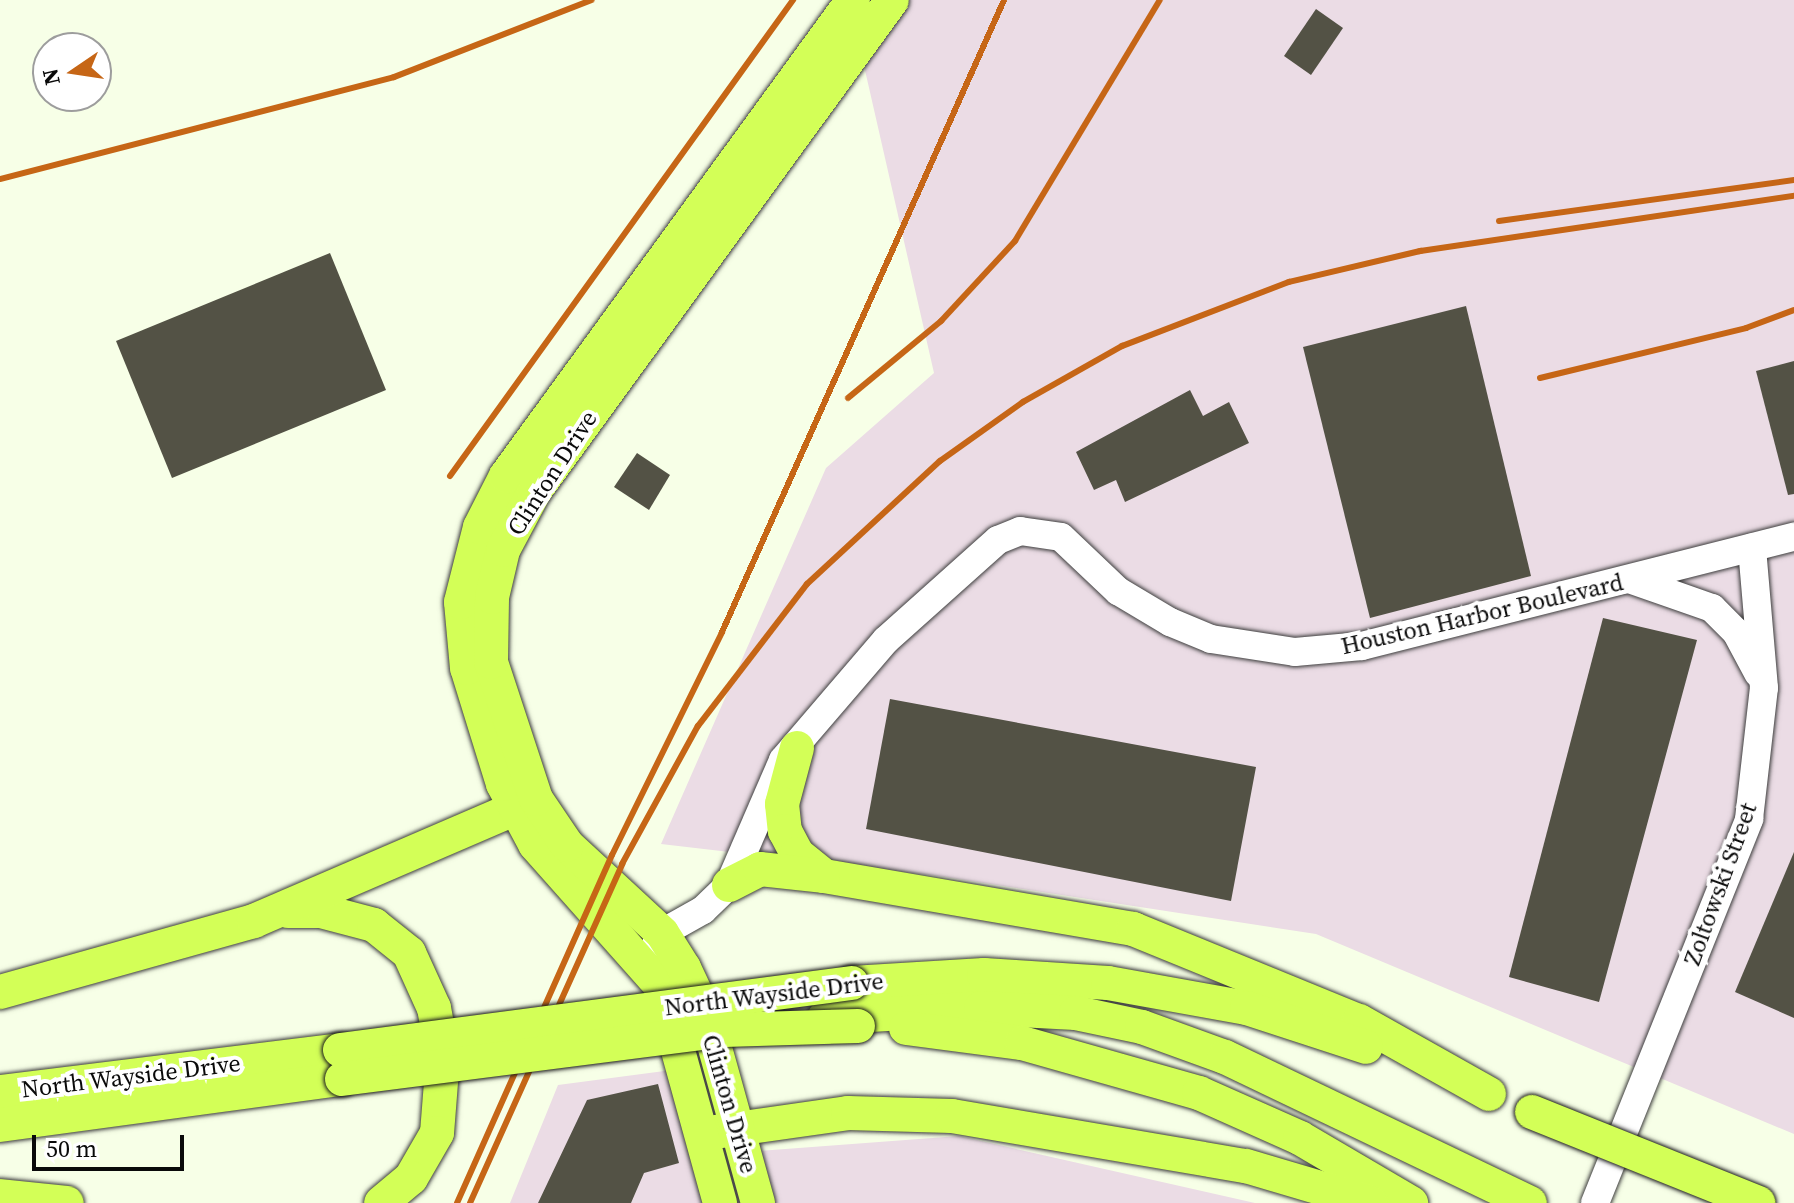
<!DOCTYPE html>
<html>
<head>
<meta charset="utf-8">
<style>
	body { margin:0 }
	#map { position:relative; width:1794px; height:1203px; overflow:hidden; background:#f7ffe7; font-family:"Source Serif 4",serif }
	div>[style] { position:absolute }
	.industrial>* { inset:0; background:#ebdce5 }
	.building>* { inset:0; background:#535245 }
	.roads { filter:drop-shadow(0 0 2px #3d3d3d) drop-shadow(0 0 2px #3d3d3d) }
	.minor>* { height:28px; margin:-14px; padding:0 14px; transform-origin:14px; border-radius:14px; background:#fff }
	.major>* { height:34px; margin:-17px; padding:0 17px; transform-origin:17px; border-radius:17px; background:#d3ff57 }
	.rail>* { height:6px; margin:-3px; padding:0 3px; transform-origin:3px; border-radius:3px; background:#c66616 }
	.bridges { filter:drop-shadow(0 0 2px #1b1b1b) drop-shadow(0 0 2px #1b1b1b) }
	.major-bridge>* { height:34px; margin:-17px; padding:0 17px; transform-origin:17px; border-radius:17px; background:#d3ff57 }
	span { translate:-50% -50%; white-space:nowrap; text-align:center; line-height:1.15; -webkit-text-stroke:8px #fff; paint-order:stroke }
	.street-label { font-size:24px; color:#0a0a0a }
	.north { position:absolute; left:32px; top:32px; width:80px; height:80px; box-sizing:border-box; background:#fff; border:2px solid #9d9d9d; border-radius:50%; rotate:257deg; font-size:22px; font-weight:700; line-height:32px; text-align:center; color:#0a0a0a }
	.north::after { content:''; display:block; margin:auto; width:28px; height:36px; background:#c66616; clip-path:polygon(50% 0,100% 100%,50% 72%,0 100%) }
	.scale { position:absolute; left:32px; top:1135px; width:152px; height:36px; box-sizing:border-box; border:4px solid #0a0a0a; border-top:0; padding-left:10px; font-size:24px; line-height:28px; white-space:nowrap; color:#0a0a0a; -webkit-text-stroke:6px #fff; paint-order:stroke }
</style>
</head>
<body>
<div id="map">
	<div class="industrial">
		<i style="clip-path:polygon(849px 0,1794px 0,1794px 1134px,1316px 934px,938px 876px,661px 844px,826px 468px,934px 373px)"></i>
		<i style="clip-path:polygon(672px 1070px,694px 1156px,959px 1136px,1255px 1203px,510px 1203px,558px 1085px)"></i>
	</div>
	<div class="building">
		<i style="clip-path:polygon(1316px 9px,1343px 28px,1311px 75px,1284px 56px)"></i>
		<i style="clip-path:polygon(330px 253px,386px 390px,172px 478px,116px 341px)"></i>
		<i style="clip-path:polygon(1466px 306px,1531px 576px,1370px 618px,1303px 347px)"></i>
		<i style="clip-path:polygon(1794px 361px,1794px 494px,1788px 495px,1756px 371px)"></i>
		<i style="clip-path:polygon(1190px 390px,1203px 416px,1229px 402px,1249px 443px,1125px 502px,1116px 480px,1094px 490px,1076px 452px)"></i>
		<i style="clip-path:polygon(637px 453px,670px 475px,649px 510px,614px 487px)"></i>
		<i style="clip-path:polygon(1603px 618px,1697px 640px,1599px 1002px,1509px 977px)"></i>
		<i style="clip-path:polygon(890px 699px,1256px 767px,1231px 901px,866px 829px)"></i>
		<i style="clip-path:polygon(1794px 852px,1794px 1018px,1735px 992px)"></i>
		<i style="clip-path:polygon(658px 1084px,679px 1163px,644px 1173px,631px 1203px,538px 1203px,587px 1100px)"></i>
	</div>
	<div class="roads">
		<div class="minor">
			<i style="left:1632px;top:580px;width:85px;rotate:19.3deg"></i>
			<i style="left:1712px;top:608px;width:34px;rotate:45deg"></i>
			<i style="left:1736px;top:632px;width:47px;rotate:61.8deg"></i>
			<i style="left:652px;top:952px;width:21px;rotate:-62deg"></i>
			<i style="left:662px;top:933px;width:47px;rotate:-29.3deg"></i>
			<i style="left:703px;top:910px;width:36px;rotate:-44deg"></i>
			<i style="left:729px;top:885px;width:136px;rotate:-66.6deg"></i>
			<i style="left:783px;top:760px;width:158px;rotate:-49.4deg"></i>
			<i style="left:886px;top:640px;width:150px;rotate:-41.8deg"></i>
			<i style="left:998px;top:540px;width:24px;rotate:-22deg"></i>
			<i style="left:1020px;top:531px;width:41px;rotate:8.3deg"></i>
			<i style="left:1061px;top:537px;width:79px;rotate:43.5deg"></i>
			<i style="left:1118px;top:591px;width:61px;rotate:30.8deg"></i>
			<i style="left:1170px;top:622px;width:44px;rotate:22.5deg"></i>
			<i style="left:1211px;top:639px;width:85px;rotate:8.8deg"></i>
			<i style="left:1295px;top:652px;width:67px;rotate:-5.1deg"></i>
			<i style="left:1362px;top:646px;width:446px;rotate:-14.2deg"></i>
			<i style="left:1595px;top:1203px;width:414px;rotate:-68.1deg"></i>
			<i style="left:1749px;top:819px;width:132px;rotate:-83.5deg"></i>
			<i style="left:1764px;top:688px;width:141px;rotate:-94.9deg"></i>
		</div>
		<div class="major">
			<i style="left:797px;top:748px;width:58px;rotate:105deg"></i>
			<i style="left:782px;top:804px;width:27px;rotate:84deg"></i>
			<i style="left:785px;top:831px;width:26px;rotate:62deg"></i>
			<i style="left:797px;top:854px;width:35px;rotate:39deg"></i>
			<i style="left:824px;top:876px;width:314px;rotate:9.7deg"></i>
			<i style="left:1133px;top:929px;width:244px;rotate:22.2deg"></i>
			<i style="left:1359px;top:1021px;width:149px;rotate:29.3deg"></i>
			<i style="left:729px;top:885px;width:35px;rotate:-27deg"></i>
			<i style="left:760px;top:869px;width:63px;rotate:6.3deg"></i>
			<i style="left:288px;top:911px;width:33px"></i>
			<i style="left:321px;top:911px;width:55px;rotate:14.8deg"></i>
			<i style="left:374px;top:925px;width:45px;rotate:38.7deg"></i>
			<i style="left:409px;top:953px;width:60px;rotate:65.6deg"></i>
			<i style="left:434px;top:1008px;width:50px;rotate:79.6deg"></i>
			<i style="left:443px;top:1057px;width:76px;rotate:94.5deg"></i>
			<i style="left:437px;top:1133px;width:52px;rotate:120deg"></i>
			<i style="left:411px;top:1178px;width:39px;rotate:140deg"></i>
			<i style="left:852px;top:983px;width:132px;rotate:-3.5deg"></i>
			<i style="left:984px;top:975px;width:124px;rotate:3.7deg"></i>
			<i style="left:1108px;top:983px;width:141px;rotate:10.2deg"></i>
			<i style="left:1247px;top:1008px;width:125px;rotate:18.1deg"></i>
			<i style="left:0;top:992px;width:264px;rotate:-15.6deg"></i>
			<i style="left:254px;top:921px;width:303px;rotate:-23.3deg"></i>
			<i style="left:824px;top:1018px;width:157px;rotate:-3.6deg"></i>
			<i style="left:981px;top:1008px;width:95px;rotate:3deg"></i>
			<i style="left:1076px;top:1013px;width:67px;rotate:12deg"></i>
			<i style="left:1142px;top:1027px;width:88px;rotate:19.9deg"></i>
			<i style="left:1225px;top:1057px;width:338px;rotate:25.6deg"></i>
			<i style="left:906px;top:1028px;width:117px;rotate:7.4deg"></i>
			<i style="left:1022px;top:1043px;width:184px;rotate:15.8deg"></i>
			<i style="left:1199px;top:1093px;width:111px;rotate:24deg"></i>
			<i style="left:1300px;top:1138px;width:129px;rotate:30.4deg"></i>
			<i style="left:0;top:1092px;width:343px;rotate:-7deg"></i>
			<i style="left:0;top:1125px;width:345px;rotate:-7.7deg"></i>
			<i style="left:715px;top:1132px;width:134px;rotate:-8.1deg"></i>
			<i style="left:848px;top:1113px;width:104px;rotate:1.7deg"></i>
			<i style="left:952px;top:1116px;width:298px;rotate:9.7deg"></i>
			<i style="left:1246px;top:1166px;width:130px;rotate:16.5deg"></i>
			<i style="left:0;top:1196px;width:67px;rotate:6deg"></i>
			<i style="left:720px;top:1203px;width:226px;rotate:-105.4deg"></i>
			<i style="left:660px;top:985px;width:188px;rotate:-131.6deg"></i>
			<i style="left:535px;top:844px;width:68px;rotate:-118.1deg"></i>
			<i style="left:503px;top:784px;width:121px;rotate:-107.2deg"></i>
			<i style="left:467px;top:668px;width:66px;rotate:-95.2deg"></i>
			<i style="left:461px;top:602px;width:77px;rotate:-75.8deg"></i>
			<i style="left:480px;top:527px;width:57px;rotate:-63deg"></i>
			<i style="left:506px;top:476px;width:589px;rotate:-53.91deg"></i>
			<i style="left:758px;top:1203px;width:195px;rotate:-105.5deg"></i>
			<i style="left:706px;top:1015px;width:52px;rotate:-115.1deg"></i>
			<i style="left:684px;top:968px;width:41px;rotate:-122.2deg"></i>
			<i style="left:662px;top:933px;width:129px;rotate:-137.2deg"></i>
			<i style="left:567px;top:845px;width:55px;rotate:-124deg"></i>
			<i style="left:536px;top:799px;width:144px;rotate:-108.2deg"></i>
			<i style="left:491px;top:662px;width:65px;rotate:-89.1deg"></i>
			<i style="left:492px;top:597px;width:48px;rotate:-76.8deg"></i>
			<i style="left:503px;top:550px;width:66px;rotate:-61.9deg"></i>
			<i style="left:534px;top:492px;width:608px;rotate:-53.96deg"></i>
		</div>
	</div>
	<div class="rail">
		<i style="left:0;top:179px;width:407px;rotate:-14.5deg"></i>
		<i style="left:394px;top:77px;width:212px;rotate:-21.3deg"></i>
		<i style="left:1499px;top:221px;width:298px;rotate:-7.9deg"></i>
		<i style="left:1540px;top:378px;width:212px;rotate:-13.6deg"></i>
		<i style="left:1746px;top:328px;width:51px;rotate:-20.6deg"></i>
		<i style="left:848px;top:398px;width:121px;rotate:-39.6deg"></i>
		<i style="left:941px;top:321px;width:109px;rotate:-47.2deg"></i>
		<i style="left:1015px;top:241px;width:281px;rotate:-59deg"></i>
		<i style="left:450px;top:476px;width:587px;rotate:-54.22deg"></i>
		<i style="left:457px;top:1203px;width:381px;rotate:-66deg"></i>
		<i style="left:612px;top:855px;width:249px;rotate:-63.7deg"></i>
		<i style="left:722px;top:632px;width:692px;rotate:-65.95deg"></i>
		<i style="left:470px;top:1203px;width:372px;rotate:-65.8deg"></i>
		<i style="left:622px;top:864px;width:158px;rotate:-61.2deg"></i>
		<i style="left:698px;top:726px;width:179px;rotate:-52.5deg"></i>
		<i style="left:807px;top:584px;width:181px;rotate:-42.8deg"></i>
		<i style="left:940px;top:461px;width:102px;rotate:-35.4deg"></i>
		<i style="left:1023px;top:402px;width:114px;rotate:-29.5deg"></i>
		<i style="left:1122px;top:346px;width:179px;rotate:-21deg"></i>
		<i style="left:1289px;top:282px;width:135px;rotate:-13.3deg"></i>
		<i style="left:1420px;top:251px;width:378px;rotate:-8.4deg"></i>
	</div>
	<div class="bridges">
		<div class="major-bridge">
			<i style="left:340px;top:1050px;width:516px;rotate:-7.46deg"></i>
			<i style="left:342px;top:1079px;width:385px;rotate:-7.3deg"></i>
			<i style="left:724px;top:1030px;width:134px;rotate:-1.7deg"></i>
			<i style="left:1532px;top:1112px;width:244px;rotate:21.9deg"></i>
		</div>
	</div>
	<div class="street-label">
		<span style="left:552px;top:473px;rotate:-57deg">Clinton Drive</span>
		<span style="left:1482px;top:614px;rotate:-13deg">Houston Harbor Boulevard</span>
		<span style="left:1720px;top:884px;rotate:-70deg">Zoltowski Street</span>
		<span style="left:774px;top:994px;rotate:-7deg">North Wayside Drive</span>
		<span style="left:131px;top:1076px;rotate:-7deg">North Wayside Drive</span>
		<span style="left:730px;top:1104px;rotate:74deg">Clinton Drive</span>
	</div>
	<div class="north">N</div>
	<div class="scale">50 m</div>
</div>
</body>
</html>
